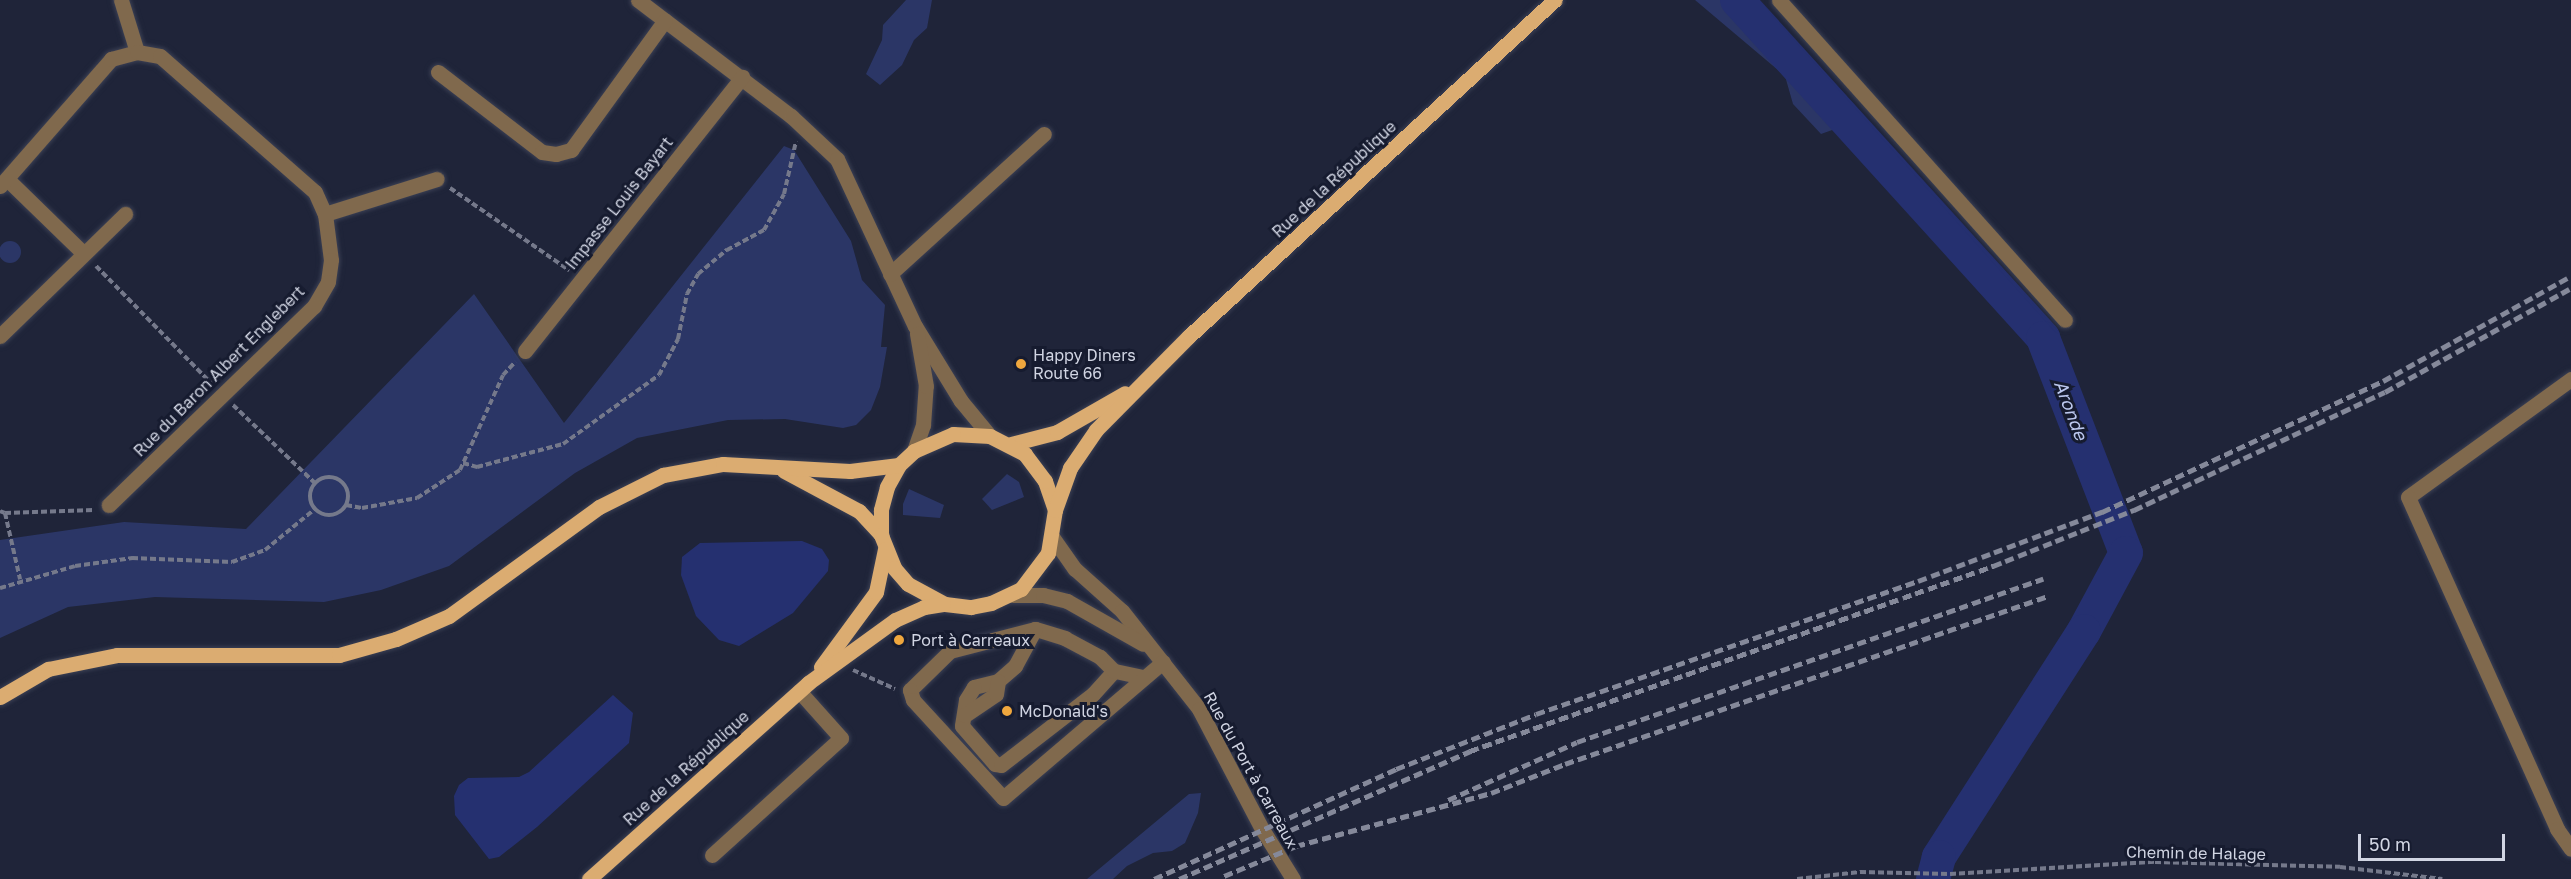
<!DOCTYPE html>
<html>
<head>
<meta charset="utf-8">
<style>
	body { margin:0 }
	#map { position:relative; width:2571px; height:879px; overflow:hidden; background:#1f2439; font-family:"Golos Text",sans-serif }
	div>[style] { position:absolute }
	.green>* { inset:0; background:#2b3666 }
	.round { border-radius:50% }
	.water>* { inset:0; background:#253070 }
	.river>* { height:34px; margin:-17px; padding:0 17px; transform-origin:17px; border-radius:17px; background:#253070 }
	.path>* { height:4px; margin-top:-2px; transform-origin:0; background:repeating-linear-gradient(90deg,#75798b 0 6px,transparent 0 9px) }
	.path>.ring { margin:-2px; padding:0; box-sizing:content-box; background:none; border:4px solid #75798b; border-radius:50% }
	.roads { filter:drop-shadow(0 0 2px #3b4054) drop-shadow(0 0 2px #3b4054) }
	.minor>* { height:15px; margin:-7.5px; padding:0 7.5px; transform-origin:7.5px; border-radius:7.5px; background:#80694d }
	.major>* { height:15px; margin:-7.5px; padding:0 7.5px; transform-origin:7.5px; border-radius:7.5px; background:#dbac71 }
	.rail>* { height:4.5px; margin-top:-2.25px; transform-origin:0; background:repeating-linear-gradient(90deg,#85899a 0 9px,transparent 0 13.5px) }
	.dots>* { width:16px; height:16px; translate:-50% -50%; box-sizing:border-box; border:3px solid #161b2f; border-radius:50% }
	span { translate:-50% -50%; white-space:nowrap; text-align:center; line-height:1.15; -webkit-text-stroke:6px #161b2f; paint-order:stroke }
	.street-label { font-size:16px; color:#d1d5e3 }
	.poi-label { font-size:16px; color:#d1d5e3 }
	.left { translate:0 -50%; text-align:left }
	.water-label { font-size:18px; color:#bcc8ef; font-style:italic }
	.scale { position:absolute; left:2358px; top:834px; width:147px; height:27px; box-sizing:border-box; border:3px solid #d1d5e3; border-top:0; padding-left:8px; font-size:18px; line-height:21px; white-space:nowrap; color:#d1d5e3; -webkit-text-stroke:4px #161b2f; paint-order:stroke }
</style>
</head>
<body>
<div id="map">
	<div class="green">
		<i style="clip-path:polygon(906px 0,932px 0,927px 28px,914px 40px,902px 65px,880px 85px,866px 74px,882px 40px,883px 25px)"></i>
		<i style="clip-path:polygon(1695px 0,1722px 0,1740px 19px,1807px 56px,1850px 104px,1849px 124px,1821px 134px,1793px 104px,1785px 76px)"></i>
		<i style="clip-path:polygon(784px 146px,794px 150px,851px 241px,862px 280px,885px 305px,881px 347px,887px 347px,880px 387px,871px 410px,856px 425px,843px 428px,785px 419px,728px 420px,637px 438px,575px 473px,449px 566px,381px 590px,324px 602px,155px 597px,68px 607px,0 638px,0 540px,124px 522px,246px 529px,474px 294px,564px 423px)"></i>
		<i class="round" style="left:-1px;top:241px;width:22px;height:22px"></i>
		<i style="clip-path:polygon(1007px 474px,1019px 482px,1024px 497px,992px 510px,982px 499px)"></i>
		<i style="clip-path:polygon(909px 489px,944px 505px,940px 518px,903px 515px,903px 504px)"></i>
		<i style="clip-path:polygon(1201px 793px,1198px 813px,1185px 843px,1172px 851px,1153px 853px,1127px 866px,1113px 879px,1087px 879px,1189px 794px)"></i>
	</div>
	<div class="water">
		<i style="clip-path:polygon(802px 541px,822px 549px,829px 560px,828px 571px,793px 613px,739px 646px,719px 640px,696px 616px,681px 575px,682px 557px,700px 543px)"></i>
		<i style="clip-path:polygon(613px 695px,633px 713px,629px 743px,537px 827px,499px 857px,489px 859px,455px 815px,454px 796px,459px 785px,468px 778px,519px 777px,529px 772px)"></i>
	</div>
	<div class="river">
		<i style="left:1737px;top:0;width:456px;rotate:47.8deg"></i>
		<i style="left:2043px;top:338px;width:230px;rotate:68.9deg"></i>
		<i style="left:2126px;top:553px;width:89px;rotate:118.3deg"></i>
		<i style="left:2084px;top:631px;width:269px;rotate:122.7deg"></i>
		<i style="left:1939px;top:857px;width:23px;rotate:105deg"></i>
	</div>
	<div class="path">
		<i style="left:450px;top:188px;width:145px;rotate:34.6deg"></i>
		<i style="left:96px;top:266px;width:167px;rotate:45.5deg"></i>
		<i style="left:233px;top:405px;width:113px;rotate:43.6deg"></i>
		<i style="left:463px;top:463px;width:15px;rotate:16deg"></i>
		<i style="left:477px;top:467px;width:89px;rotate:-15deg"></i>
		<i style="left:563px;top:444px;width:118px;rotate:-35.7deg"></i>
		<i style="left:659px;top:375px;width:41px;rotate:-62.2deg"></i>
		<i style="left:678px;top:339px;width:46px;rotate:-78.7deg"></i>
		<i style="left:687px;top:294px;width:23px;rotate:-61deg"></i>
		<i style="left:698px;top:274px;width:38px;rotate:-40deg"></i>
		<i style="left:727px;top:250px;width:42px;rotate:-28.4deg"></i>
		<i style="left:764px;top:230px;width:41px;rotate:-60.9deg"></i>
		<i style="left:784px;top:194px;width:54px;rotate:-77.2deg"></i>
		<i class="ring" style="left:310px;top:477px;width:34px;height:34px"></i>
		<i style="left:346px;top:505px;width:16px;rotate:11deg"></i>
		<i style="left:362px;top:508px;width:56px;rotate:-10.3deg"></i>
		<i style="left:417px;top:498px;width:51px;rotate:-33.1deg"></i>
		<i style="left:460px;top:470px;width:104px;rotate:-65.6deg"></i>
		<i style="left:503px;top:375px;width:18px;rotate:-47deg"></i>
		<i style="left:0;top:511px;width:5px;rotate:22deg"></i>
		<i style="left:5px;top:513px;width:68px;rotate:77.2deg"></i>
		<i style="left:5px;top:513px;width:89px;rotate:-1.9deg"></i>
		<i style="left:0;top:588px;width:78px;rotate:-16.3deg"></i>
		<i style="left:75px;top:566px;width:58px;rotate:-8deg"></i>
		<i style="left:132px;top:558px;width:100px;rotate:2.3deg"></i>
		<i style="left:232px;top:562px;width:35px;rotate:-20deg"></i>
		<i style="left:265px;top:550px;width:65px;rotate:-39.4deg"></i>
		<i style="left:853px;top:670px;width:46px;rotate:24.3deg"></i>
		<i style="left:1797px;top:879px;width:63px;rotate:-6.3deg"></i>
		<i style="left:1860px;top:872px;width:90px;rotate:1.3deg"></i>
		<i style="left:1950px;top:874px;width:205px;rotate:-3.4deg"></i>
		<i style="left:2155px;top:862px;width:185px;rotate:1.5deg"></i>
		<i style="left:2340px;top:867px;width:103px;rotate:6.7deg"></i>
	</div>
	<div class="roads">
		<div class="minor">
			<i style="left:121px;top:0;width:54px;rotate:72.9deg"></i>
			<i style="left:638px;top:0;width:192px;rotate:37.2deg"></i>
			<i style="left:791px;top:116px;width:63px;rotate:43.1deg"></i>
			<i style="left:837px;top:159px;width:184px;rotate:65deg"></i>
			<i style="left:915px;top:326px;width:88px;rotate:58.5deg"></i>
			<i style="left:961px;top:401px;width:45px;rotate:50.4deg"></i>
			<i style="left:1779px;top:0;width:429px;rotate:48.2deg"></i>
			<i style="left:438px;top:72px;width:131px;rotate:37.6deg"></i>
			<i style="left:542px;top:152px;width:14px;rotate:8deg"></i>
			<i style="left:556px;top:154px;width:16px;rotate:-15deg"></i>
			<i style="left:571px;top:150px;width:160px;rotate:-54.1deg"></i>
			<i style="left:7px;top:179px;width:106px;rotate:44.2deg"></i>
			<i style="left:0;top:186px;width:169px;rotate:-48.8deg"></i>
			<i style="left:111px;top:59px;width:27px;rotate:-15deg"></i>
			<i style="left:137px;top:52px;width:23px;rotate:10deg"></i>
			<i style="left:160px;top:56px;width:206px;rotate:41.3deg"></i>
			<i style="left:315px;top:192px;width:24px;rotate:66deg"></i>
			<i style="left:325px;top:214px;width:46px;rotate:82.6deg"></i>
			<i style="left:331px;top:260px;width:22px;rotate:98deg"></i>
			<i style="left:328px;top:282px;width:28px;rotate:120deg"></i>
			<i style="left:314px;top:306px;width:286px;rotate:135.9deg"></i>
			<i style="left:325px;top:214px;width:117px;rotate:-17.4deg"></i>
			<i style="left:890px;top:274px;width:208px;rotate:-42.3deg"></i>
			<i style="left:0;top:336px;width:175px;rotate:-44.3deg"></i>
			<i style="left:525px;top:351px;width:350px;rotate:-51.6deg"></i>
			<i style="left:2571px;top:379px;width:201px;rotate:144.1deg"></i>
			<i style="left:2408px;top:497px;width:364px;rotate:65.8deg"></i>
			<i style="left:2557px;top:829px;width:24px;rotate:55deg"></i>
			<i style="left:914px;top:451px;width:28px;rotate:-71deg"></i>
			<i style="left:923px;top:425px;width:39px;rotate:-86deg"></i>
			<i style="left:926px;top:386px;width:53px;rotate:-99.8deg"></i>
			<i style="left:1053px;top:538px;width:38px;rotate:55deg"></i>
			<i style="left:1075px;top:569px;width:63px;rotate:41.8deg"></i>
			<i style="left:1122px;top:611px;width:125px;rotate:51.8deg"></i>
			<i style="left:1199px;top:709px;width:136px;rotate:62.3deg"></i>
			<i style="left:1262px;top:829px;width:59px;rotate:58.2deg"></i>
			<i style="left:1013px;top:595px;width:30px"></i>
			<i style="left:1043px;top:595px;width:25px;rotate:14deg"></i>
			<i style="left:1067px;top:601px;width:87px;rotate:29.5deg"></i>
			<i style="left:1035px;top:629px;width:42px;rotate:118.4deg"></i>
			<i style="left:1015px;top:666px;width:23px;rotate:139deg"></i>
			<i style="left:998px;top:681px;width:25px;rotate:166deg"></i>
			<i style="left:974px;top:687px;width:15px;rotate:122deg"></i>
			<i style="left:966px;top:700px;width:26px;rotate:99deg"></i>
			<i style="left:962px;top:726px;width:50px;rotate:49deg"></i>
			<i style="left:995px;top:764px;width:6px;rotate:9deg"></i>
			<i style="left:1001px;top:765px;width:116px;rotate:-37.7deg"></i>
			<i style="left:1093px;top:694px;width:31px;rotate:-48deg"></i>
			<i style="left:1143px;top:677px;width:30px;rotate:-168deg"></i>
			<i style="left:1114px;top:671px;width:20px;rotate:-135deg"></i>
			<i style="left:1100px;top:657px;width:40px;rotate:-152deg"></i>
			<i style="left:1065px;top:638px;width:31px;rotate:-163deg"></i>
			<i style="left:1035px;top:629px;width:88px;rotate:165.5deg"></i>
			<i style="left:950px;top:651px;width:56px;rotate:135.7deg"></i>
			<i style="left:910px;top:690px;width:10px;rotate:73deg"></i>
			<i style="left:913px;top:700px;width:133px;rotate:47.4deg"></i>
			<i style="left:1003px;top:798px;width:210px;rotate:-40.4deg"></i>
			<i style="left:965px;top:715px;width:37px;rotate:-34deg"></i>
			<i style="left:996px;top:694px;width:13px;rotate:-81deg"></i>
			<i style="left:712px;top:855px;width:174px;rotate:-42.2deg"></i>
			<i style="left:841px;top:738px;width:63px;rotate:-131.8deg"></i>
		</div>
		<div class="major">
			<i style="left:1011px;top:444px;width:48px;rotate:-14.6deg"></i>
			<i style="left:1057px;top:432px;width:78px;rotate:-29.8deg"></i>
			<i style="left:784px;top:471px;width:85px;rotate:28.1deg"></i>
			<i style="left:859px;top:511px;width:33px;rotate:47deg"></i>
			<i style="left:1055px;top:510px;width:31px;rotate:-109deg"></i>
			<i style="left:1045px;top:481px;width:34px;rotate:-127deg"></i>
			<i style="left:1025px;top:454px;width:39px;rotate:-153deg"></i>
			<i style="left:990px;top:436px;width:37px;rotate:-177deg"></i>
			<i style="left:953px;top:434px;width:43px;rotate:156.4deg"></i>
			<i style="left:914px;top:451px;width:21px;rotate:137deg"></i>
			<i style="left:899px;top:465px;width:25px;rotate:119deg"></i>
			<i style="left:887px;top:487px;width:24px;rotate:105deg"></i>
			<i style="left:881px;top:510px;width:25px;rotate:90deg"></i>
			<i style="left:881px;top:535px;width:35px;rotate:68deg"></i>
			<i style="left:894px;top:568px;width:21px;rotate:49deg"></i>
			<i style="left:908px;top:584px;width:42px;rotate:28.4deg"></i>
			<i style="left:945px;top:604px;width:26px;rotate:7deg"></i>
			<i style="left:971px;top:607px;width:20px;rotate:-11deg"></i>
			<i style="left:991px;top:603px;width:33px;rotate:-25deg"></i>
			<i style="left:1021px;top:589px;width:45px;rotate:-53.1deg"></i>
			<i style="left:1048px;top:553px;width:44px;rotate:-80.8deg"></i>
			<i style="left:1055px;top:510px;width:45px;rotate:-70.3deg"></i>
			<i style="left:1070px;top:468px;width:46px;rotate:-55.6deg"></i>
			<i style="left:1096px;top:430px;width:131px;rotate:-45.3deg"></i>
			<i style="left:1188px;top:337px;width:498px;rotate:-42.6deg"></i>
			<i style="left:821px;top:667px;width:93px;rotate:-53.7deg"></i>
			<i style="left:876px;top:592px;width:44px;rotate:-78.2deg"></i>
			<i style="left:0;top:697px;width:56px;rotate:-30.3deg"></i>
			<i style="left:48px;top:669px;width:70px;rotate:-11.5deg"></i>
			<i style="left:117px;top:655px;width:222px"></i>
			<i style="left:339px;top:655px;width:59px;rotate:-15.7deg"></i>
			<i style="left:396px;top:639px;width:58px;rotate:-23.5deg"></i>
			<i style="left:449px;top:616px;width:185px;rotate:-36deg"></i>
			<i style="left:599px;top:507px;width:72px;rotate:-26.6deg"></i>
			<i style="left:663px;top:475px;width:61px;rotate:-10.4deg"></i>
			<i style="left:723px;top:464px;width:127px;rotate:3.2deg"></i>
			<i style="left:850px;top:471px;width:49px;rotate:-7deg"></i>
			<i style="left:589px;top:879px;width:294px;rotate:-41.8deg"></i>
			<i style="left:808px;top:683px;width:107px;rotate:-35.9deg"></i>
			<i style="left:895px;top:620px;width:32px;rotate:-24deg"></i>
			<i style="left:924px;top:607px;width:19px;rotate:-9deg"></i>
		</div>
	</div>
	<div class="rail">
		<i style="left:1448px;top:800px;width:141px;rotate:-24.2deg"></i>
		<i style="left:1577px;top:742px;width:494px;rotate:-19.3deg"></i>
		<i style="left:1224px;top:876px;width:78px;rotate:-22.6deg"></i>
		<i style="left:1296px;top:846px;width:202px;rotate:-15.2deg"></i>
		<i style="left:1491px;top:793px;width:79px;rotate:-21.4deg"></i>
		<i style="left:1565px;top:764px;width:511px;rotate:-19.18deg"></i>
		<i style="left:1154px;top:879px;width:266px;rotate:-24.4deg"></i>
		<i style="left:1396px;top:769px;width:150px;rotate:-21.4deg"></i>
		<i style="left:1536px;top:714px;width:404px;rotate:-19.2deg"></i>
		<i style="left:1918px;top:581px;width:197px;rotate:-20.6deg"></i>
		<i style="left:2102px;top:512px;width:310px;rotate:-25deg"></i>
		<i style="left:2383px;top:381px;width:215px;rotate:-29.2deg"></i>
		<i style="left:1179px;top:879px;width:318px;rotate:-23.7deg"></i>
		<i style="left:1470px;top:751px;width:555px;rotate:-19.48deg"></i>
		<i style="left:1993px;top:566px;width:152px;rotate:-21.7deg"></i>
		<i style="left:2134px;top:510px;width:277px;rotate:-25.2deg"></i>
		<i style="left:2385px;top:392px;width:213px;rotate:-29.2deg"></i>
	</div>
	<div class="dots">
		<i style="left:1021px;top:364px;background:#efa73e"></i>
		<i style="left:899px;top:640px;background:#efa73e"></i>
		<i style="left:1007px;top:711px;background:#efa73e"></i>
	</div>
	<div class="street-label">
		<span style="left:1334px;top:179px;rotate:-43deg">Rue de la République</span>
		<span style="left:619px;top:203px;rotate:-52deg">Impasse Louis Bayart</span>
		<span style="left:219px;top:371px;rotate:-45deg">Rue du Baron Albert Englebert</span>
		<span style="left:686px;top:768px;rotate:-42deg">Rue de la République</span>
		<span style="left:1251px;top:770px;rotate:61deg">Rue du Port à Carreaux</span>
		<span style="left:2196px;top:853px;rotate:1deg">Chemin de Halage</span>
	</div>
	<div class="poi-label">
		<span class="left" style="left:1033px;top:364px">Happy Diners<br>Route 66</span>
		<span class="left" style="left:911px;top:640px">Port à Carreaux</span>
		<span class="left" style="left:1019px;top:711px">McDonald's</span>
	</div>
	<div class="water-label">
		<span style="left:2071px;top:410px;rotate:69deg">Aronde</span>
	</div>
	<div class="scale">50 m</div>
</div>
</body>
</html>
